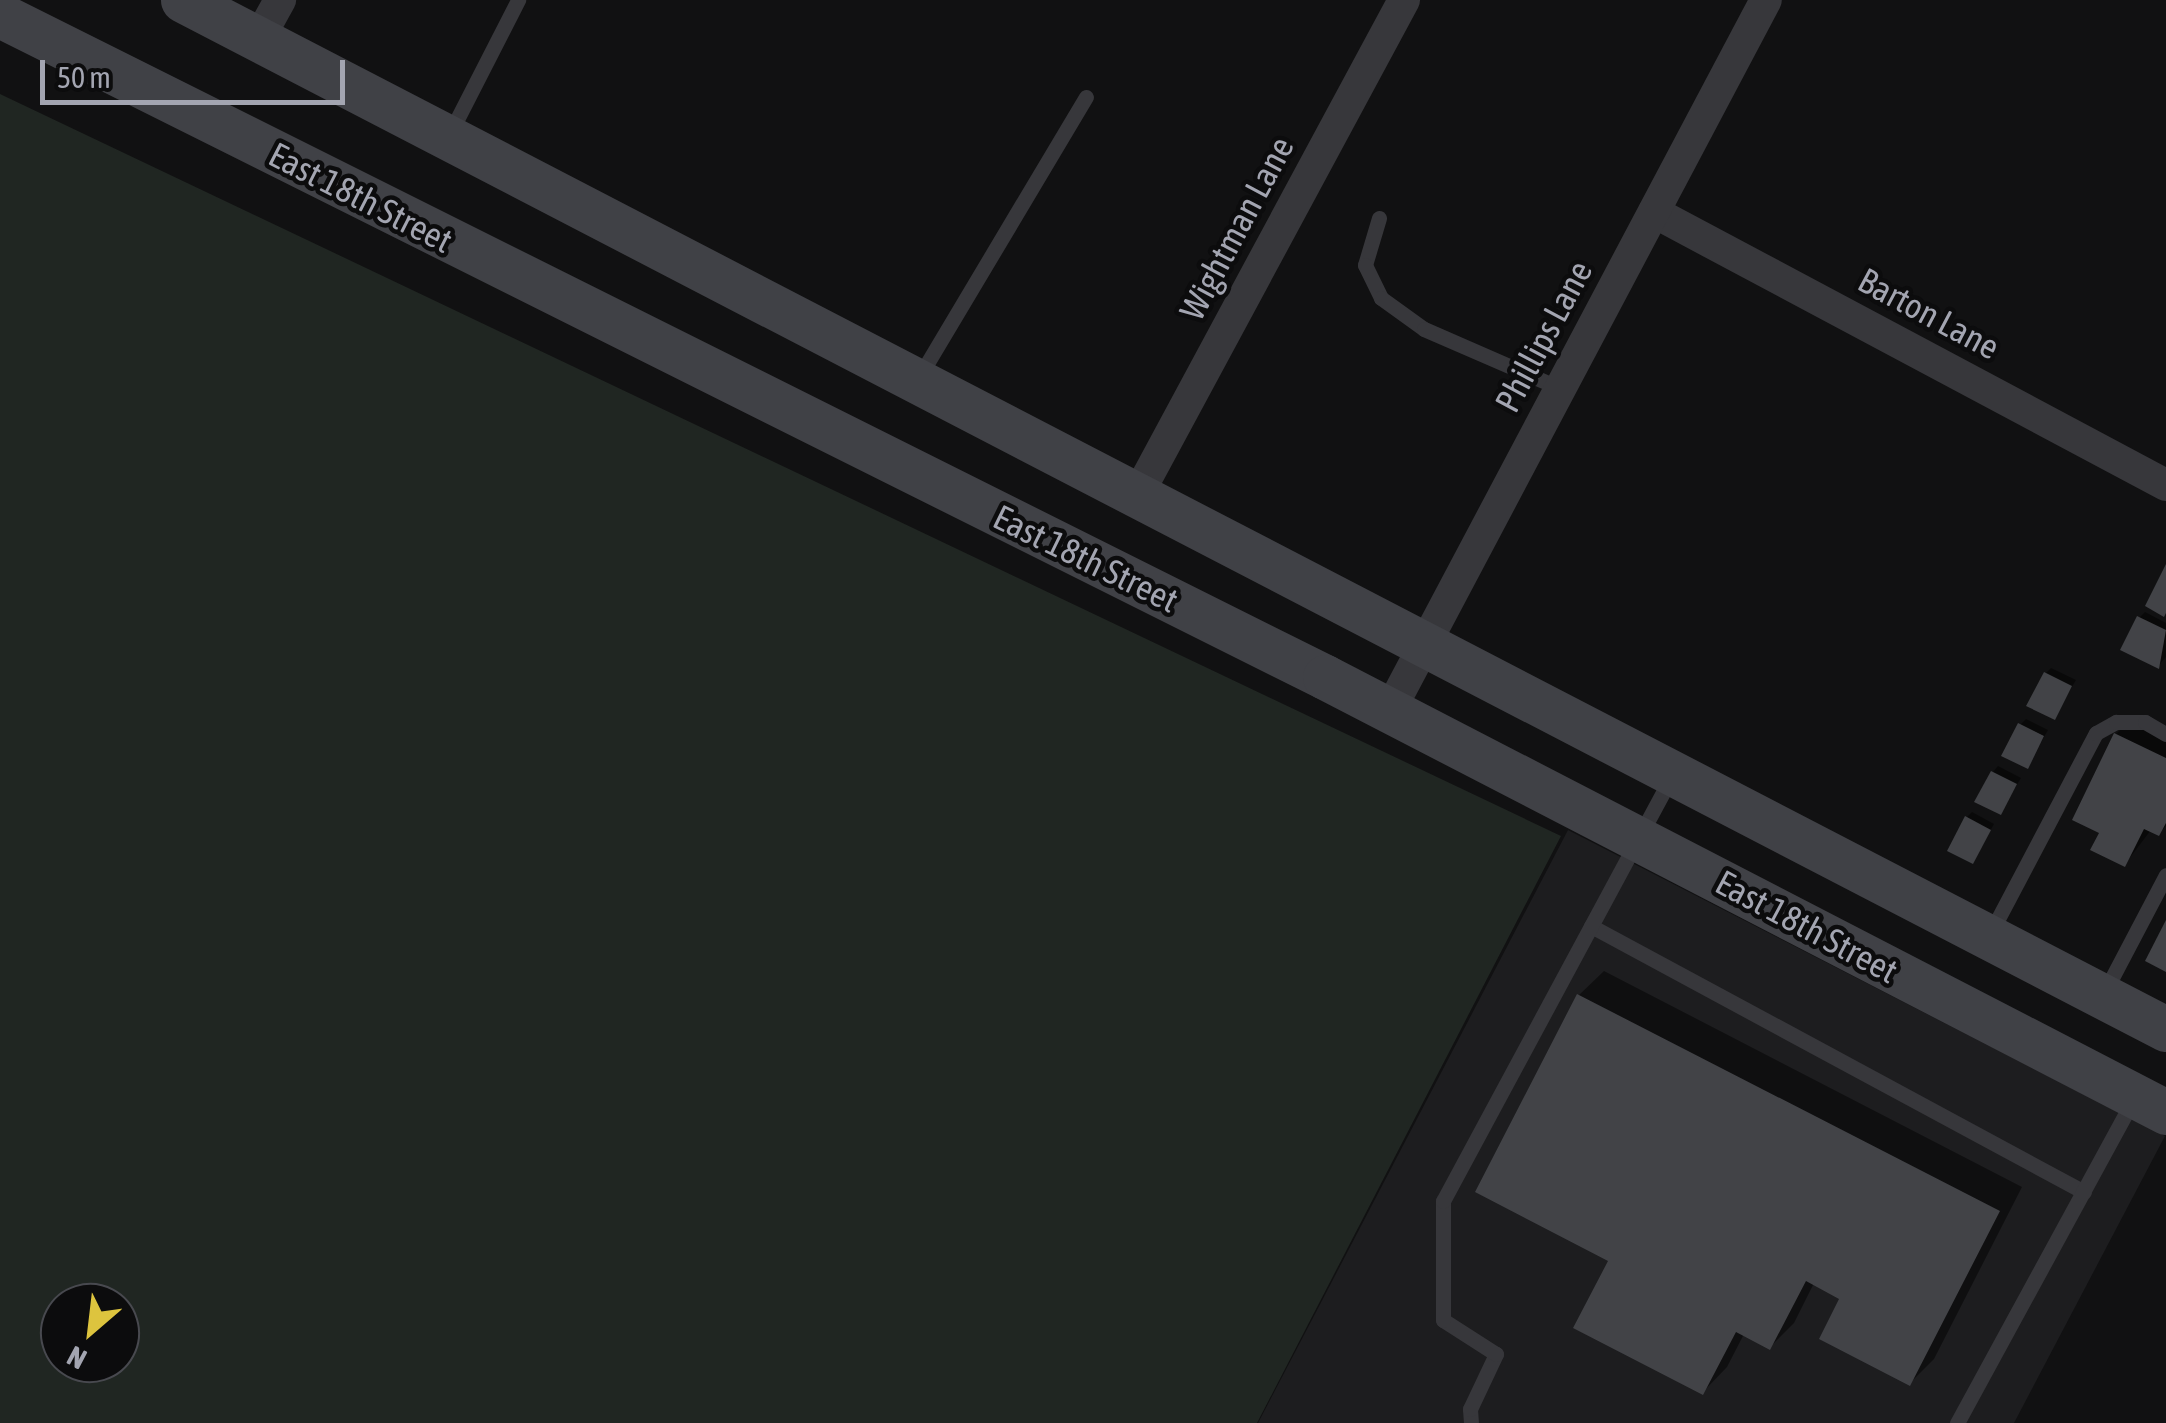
<!DOCTYPE html>
<html>
<head>
<meta charset="utf-8">
<style>
	body { margin:0 }
	#map { position:relative; width:2166px; height:1423px; overflow:hidden; background:#111112; font-family:"Asap Condensed",sans-serif }
	div>[style] { position:absolute }
	.built>* { inset:0; background:#1d1d1f }
	.green>* { inset:0; background:#202622 }
	.shadow>* { inset:0; background:#0007 }
	.building>* { inset:0; background:#424347 }
	.lane>* { height:15px; margin:-7.5px; padding:0 7.5px; transform-origin:7.5px; border-radius:7.5px; background:#37373b }
	.street>* { height:32px; margin:-16px; padding:0 16px; transform-origin:16px; border-radius:16px; background:#37373b }
	.secondary>* { height:45px; margin:-22.5px; padding:0 22.5px; transform-origin:22.5px; border-radius:22.5px; background:#404146 }
	span { translate:-50% -50%; white-space:nowrap; text-align:center; line-height:1.15; -webkit-text-stroke:9px #0c0c0d; paint-order:stroke }
	.street-label { font-size:35px; color:#a3a5b1 }
	.north { position:absolute; left:40px; top:1283px; width:100px; height:100px; box-sizing:border-box; background:#0c0c0d; border:2px solid #48494f; border-radius:50%; rotate:208deg; font-size:28px; font-weight:700; line-height:40px; text-align:center; color:#a3a5b1 }
	.north::after { content:''; display:block; margin:auto; width:35px; height:45px; background:#ddc43e; clip-path:polygon(50% 0,100% 100%,50% 72%,0 100%) }
	.scale { position:absolute; left:40px; top:60px; width:305px; height:45px; box-sizing:border-box; border:5px solid #a3a5b1; border-top:0; padding-left:12px; font-size:30px; line-height:35px; white-space:nowrap; color:#a3a5b1; -webkit-text-stroke:8px #0c0c0d; paint-order:stroke }
</style>
</head>
<body>
<div id="map">
	<div class="built">
		<i style="clip-path:polygon(1568px 830px,2165px 1136px,2014px 1423px,1258px 1423px)"></i>
	</div>
	<div class="green">
		<i style="clip-path:polygon(evenodd,0 94px,1561px 836px,1257px 1423px,0 1423px,0 94px,60px 1303px,120px 1303px,120px 1363px,60px 1363px,60px 1303px)"></i>
	</div>
	<div class="shadow">
		<i style="clip-path:polygon(2145px 612px,2166px 623px,2166px 657px,2158px 666px,2139px 618px)"></i>
		<i style="clip-path:polygon(2051px 668px,2076px 680px,2054px 717px,2046px 673px)"></i>
		<i style="clip-path:polygon(2135px 716px,2166px 731px,2166px 826px,2159px 833px,2151px 830px,2125px 864px,2102px 831px,2116px 734px)"></i>
		<i style="clip-path:polygon(2026px 719px,2048px 730px,2027px 766px,2020px 725px)"></i>
		<i style="clip-path:polygon(1998px 766px,2021px 778px,2000px 812px,1993px 772px)"></i>
		<i style="clip-path:polygon(1972px 812px,1994px 824px,1973px 861px,1967px 817px)"></i>
		<i style="clip-path:polygon(1604px 971px,2022px 1187px,1934px 1359px,1910px 1383px,1843px 1298px,1814px 1283px,1794px 1323px,1770px 1347px,1744px 1334px,1727px 1367px,1703px 1392px,1611px 1260px,1579px 995px)"></i>
	</div>
	<div class="building">
		<i style="clip-path:polygon(2166px 564px,2166px 613px,2164px 617px,2145px 606px)"></i>
		<i style="clip-path:polygon(2137px 616px,2166px 630px,2159px 669px,2120px 650px)"></i>
		<i style="clip-path:polygon(2044px 672px,2072px 686px,2055px 720px,2026px 706px)"></i>
		<i style="clip-path:polygon(2018px 723px,2044px 736px,2028px 769px,2001px 756px)"></i>
		<i style="clip-path:polygon(2114px 733px,2166px 758px,2166px 823px,2159px 836px,2144px 829px,2125px 867px,2090px 850px,2099px 833px,2072px 820px)"></i>
		<i style="clip-path:polygon(1991px 771px,2017px 784px,2001px 815px,1974px 802px)"></i>
		<i style="clip-path:polygon(1965px 816px,1991px 830px,1973px 864px,1947px 851px)"></i>
		<i style="clip-path:polygon(2166px 920px,2166px 972px,2145px 961px)"></i>
		<i style="clip-path:polygon(1577px 994px,2000px 1211px,1910px 1386px,1819px 1339px,1839px 1299px,1806px 1281px,1770px 1350px,1736px 1332px,1703px 1395px,1573px 1328px,1608px 1261px,1475px 1192px)"></i>
	</div>
	<div class="lane">
		<i style="left:449px;top:135px;width:152px;rotate:-62.9deg"></i>
		<i style="left:1379px;top:218px;width:49px;rotate:106.6deg"></i>
		<i style="left:1365px;top:265px;width:37px;rotate:64deg"></i>
		<i style="left:1381px;top:298px;width:53px;rotate:35.8deg"></i>
		<i style="left:1424px;top:329px;width:148px;rotate:23.5deg"></i>
		<i style="left:919px;top:377px;width:326px;rotate:-59.2deg"></i>
		<i style="left:1591px;top:926px;width:560px;rotate:28.35deg"></i>
		<i style="left:1991px;top:932px;width:225px;rotate:-62.2deg"></i>
		<i style="left:2096px;top:733px;width:23px;rotate:-29deg"></i>
		<i style="left:2116px;top:722px;width:29px"></i>
		<i style="left:2145px;top:722px;width:24px;rotate:30deg"></i>
		<i style="left:2104px;top:993px;width:133px;rotate:-62.3deg"></i>
		<i style="left:1471px;top:1423px;width:14px;rotate:-94deg"></i>
		<i style="left:1470px;top:1409px;width:61px;rotate:-64.7deg"></i>
		<i style="left:1496px;top:1354px;width:63px;rotate:-147.3deg"></i>
		<i style="left:1443px;top:1320px;width:119px;rotate:-90deg"></i>
		<i style="left:1443px;top:1201px;width:484px;rotate:-61.7deg"></i>
		<i style="left:1957px;top:1423px;width:368px;rotate:-61.4deg"></i>
	</div>
	<div class="street">
		<i style="left:258px;top:40px;width:46px;rotate:-61.2deg"></i>
		<i style="left:1654px;top:212px;width:580px;rotate:28.07deg"></i>
		<i style="left:1138px;top:494px;width:561px;rotate:-61.7deg"></i>
		<i style="left:1390px;top:710px;width:803px;rotate:-62.1deg"></i>
	</div>
	<div class="secondary">
		<i style="left:183px;top:0;width:2234px;rotate:27.43deg"></i>
		<i style="left:0;top:15px;width:1481px;rotate:26.55deg"></i>
		<i style="left:1325px;top:677px;width:947px;rotate:27.35deg"></i>
	</div>
	<div class="street-label">
		<span style="left:361px;top:197px;rotate:27deg">East 18th Street</span>
		<span style="left:1236px;top:228px;rotate:-62deg">Wightman Lane</span>
		<span style="left:1929px;top:313px;rotate:28deg">Barton Lane</span>
		<span style="left:1543px;top:336px;rotate:-62deg">Phillips Lane</span>
		<span style="left:1086px;top:558px;rotate:26deg">East 18th Street</span>
		<span style="left:1807px;top:926px;rotate:28deg">East 18th Street</span>
	</div>
	<div class="north">N</div>
	<div class="scale">50 m</div>
</div>
</body>
</html>
